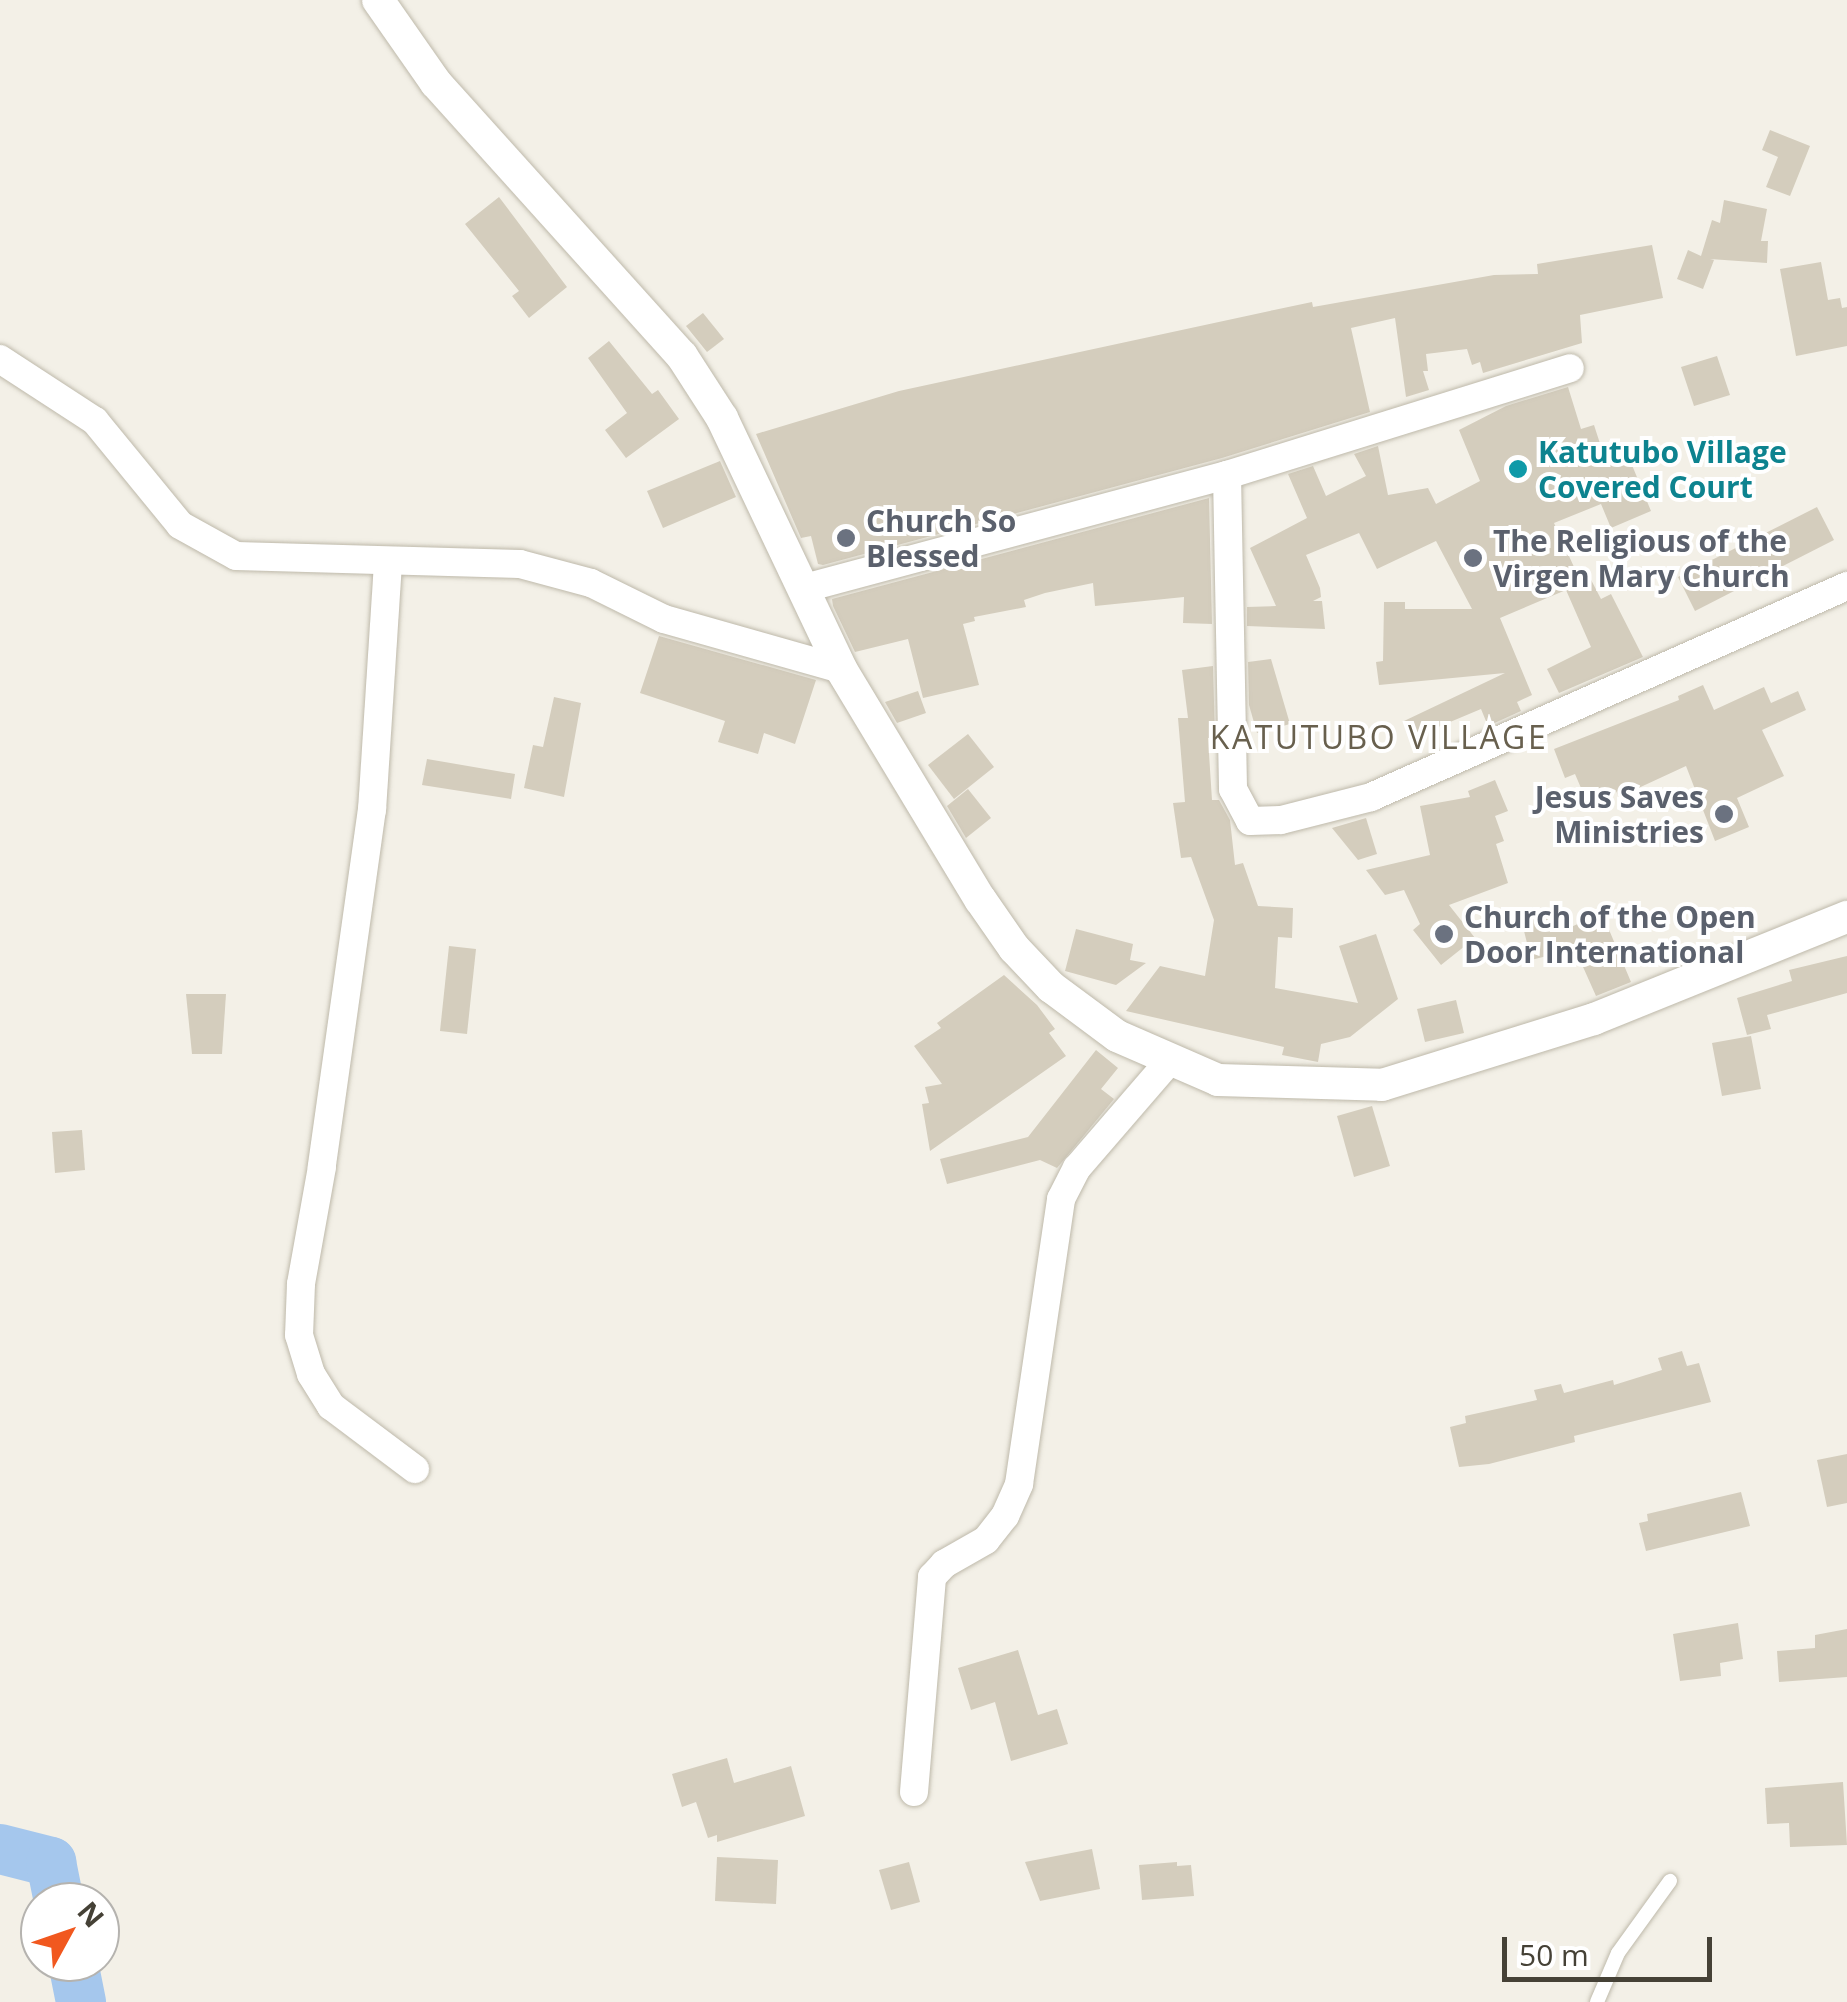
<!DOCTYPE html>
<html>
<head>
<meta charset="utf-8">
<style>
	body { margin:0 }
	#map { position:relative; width:1847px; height:2002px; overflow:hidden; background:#f3f0e7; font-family:"Open Sans",sans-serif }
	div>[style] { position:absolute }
	.river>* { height:50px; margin:-25px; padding:0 25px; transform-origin:25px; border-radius:25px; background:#a5c7ed }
	.building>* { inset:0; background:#d4cdbd }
	.roads { filter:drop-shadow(0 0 2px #beb9aa) drop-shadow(0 0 2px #beb9aa) }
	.service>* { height:14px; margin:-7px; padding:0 7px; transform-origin:7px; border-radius:7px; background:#fff }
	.minor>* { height:28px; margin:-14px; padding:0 14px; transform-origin:14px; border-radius:14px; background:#fff }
	.tertiary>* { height:32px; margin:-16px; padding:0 16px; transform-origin:16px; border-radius:16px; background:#fff }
	.dots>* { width:28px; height:28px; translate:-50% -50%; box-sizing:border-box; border:5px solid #fff; border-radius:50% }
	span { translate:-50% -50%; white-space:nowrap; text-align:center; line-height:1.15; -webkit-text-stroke:8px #fff; paint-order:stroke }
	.culture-label { font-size:30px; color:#0d838f; font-weight:700 }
	.left { translate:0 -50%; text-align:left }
	.worship-label { font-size:30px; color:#5b616d; font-weight:700 }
	.right { translate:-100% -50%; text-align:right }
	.neighbourhood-label { font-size:32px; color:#68604e; letter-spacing:2.5px }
	.north { position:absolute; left:20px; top:1882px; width:100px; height:100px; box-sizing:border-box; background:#fff; border:2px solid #b5b3af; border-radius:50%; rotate:50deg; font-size:28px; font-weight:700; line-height:40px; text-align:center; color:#454136 }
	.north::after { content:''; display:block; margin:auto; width:35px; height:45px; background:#f1581f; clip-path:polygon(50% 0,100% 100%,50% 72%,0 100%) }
	.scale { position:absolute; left:1502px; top:1937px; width:210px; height:45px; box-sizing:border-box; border:5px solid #454136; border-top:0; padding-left:12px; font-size:30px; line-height:35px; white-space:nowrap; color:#454136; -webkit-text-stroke:8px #fff; paint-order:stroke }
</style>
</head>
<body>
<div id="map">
	<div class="river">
		<i style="left:0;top:1849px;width:53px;rotate:14.3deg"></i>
		<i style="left:51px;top:1862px;width:41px;rotate:78.7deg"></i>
		<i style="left:73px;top:1962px;width:41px;rotate:78.7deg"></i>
	</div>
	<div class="building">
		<i style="clip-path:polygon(1770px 130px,1810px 146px,1790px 196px,1766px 187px,1778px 157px,1762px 150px)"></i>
		<i style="clip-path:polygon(499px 197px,567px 287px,529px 318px,512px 296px,519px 291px,465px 224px)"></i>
		<i style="clip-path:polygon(1724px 200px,1767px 209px,1761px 241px,1768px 241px,1767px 263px,1710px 259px,1714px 260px,1703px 289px,1677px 279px,1688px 250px,1701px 256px,1712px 220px,1720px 223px)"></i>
		<i style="clip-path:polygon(1652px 245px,1663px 298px,1580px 315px,1582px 343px,1483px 373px,1480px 362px,1472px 365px,1467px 349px,1426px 354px,1428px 371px,1423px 371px,1429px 390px,1406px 397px,1395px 318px,1351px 328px,1370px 412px,1222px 458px,823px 565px,818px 564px,811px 536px,801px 538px,756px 434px,899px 391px,1274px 310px,1312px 302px,1313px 307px,1494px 275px,1538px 274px,1537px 264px)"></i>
		<i style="clip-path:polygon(1821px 262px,1828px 300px,1840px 298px,1842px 308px,1847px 307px,1847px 346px,1796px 356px,1780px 269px)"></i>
		<i style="clip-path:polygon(703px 313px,724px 339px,707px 352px,686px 326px)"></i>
		<i style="clip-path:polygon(609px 341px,652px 394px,658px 390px,679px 419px,626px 458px,605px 430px,627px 413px,588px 358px)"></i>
		<i style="clip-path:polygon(1717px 356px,1730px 395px,1694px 406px,1681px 367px)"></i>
		<i style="clip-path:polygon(1568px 387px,1581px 429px,1594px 425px,1606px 462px,1627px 453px,1651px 511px,1611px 528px,1601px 504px,1554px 523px,1579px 578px,1588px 574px,1601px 599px,1611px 594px,1643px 657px,1559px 693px,1547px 669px,1591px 647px,1566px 590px,1500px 618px,1532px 695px,1517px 702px,1521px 711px,1488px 726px,1481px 709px,1412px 738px,1404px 721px,1505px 673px,1379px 685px,1376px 662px,1383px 661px,1384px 602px,1405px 602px,1405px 609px,1472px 609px,1436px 541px,1377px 569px,1359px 533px,1306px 555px,1320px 588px,1321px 597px,1313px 601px,1322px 601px,1325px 629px,1247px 626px,1247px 607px,1276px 606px,1250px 548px,1307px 518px,1288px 474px,1313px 466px,1326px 496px,1366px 476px,1354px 454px,1378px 446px,1388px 495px,1428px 488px,1436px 504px,1480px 481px,1459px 430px,1506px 406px)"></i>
		<i style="clip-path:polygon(720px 461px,736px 497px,663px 528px,647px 491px)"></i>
		<i style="clip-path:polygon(1209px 498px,1212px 624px,1183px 623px,1184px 597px,1095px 606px,1093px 583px,1045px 593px,1024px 600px,1026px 607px,974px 617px,975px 621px,963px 624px,979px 685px,923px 698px,908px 639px,855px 652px,833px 606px,832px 599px)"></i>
		<i style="clip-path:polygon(1817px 507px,1834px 540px,1695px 611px,1678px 577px)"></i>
		<i style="clip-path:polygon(659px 636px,816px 680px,795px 744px,764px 733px,758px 754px,718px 742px,725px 721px,640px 693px)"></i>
		<i style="clip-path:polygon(1271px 659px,1290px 724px,1257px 733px,1249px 705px,1248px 662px)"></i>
		<i style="clip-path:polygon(1213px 666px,1215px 738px,1208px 738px,1212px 800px,1219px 800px,1230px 820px,1235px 865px,1243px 863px,1258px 906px,1293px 908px,1292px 938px,1278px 937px,1275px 988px,1358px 1003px,1339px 946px,1376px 934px,1398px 999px,1350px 1037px,1321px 1044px,1318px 1062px,1282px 1055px,1284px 1047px,1126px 1011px,1160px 966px,1205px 976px,1214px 920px,1191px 857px,1181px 858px,1173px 803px,1185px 802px,1178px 718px,1188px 718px,1182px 670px)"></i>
		<i style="clip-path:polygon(1703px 685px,1714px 710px,1764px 687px,1771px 703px,1798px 691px,1806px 710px,1762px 730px,1784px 776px,1737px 798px,1749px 827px,1715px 841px,1686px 766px,1619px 797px,1616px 791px,1587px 802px,1575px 774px,1565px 778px,1554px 749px,1679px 700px,1678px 696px)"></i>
		<i style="clip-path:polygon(918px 691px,926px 713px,897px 723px,885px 702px)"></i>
		<i style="clip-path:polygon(554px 697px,581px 703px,564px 797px,524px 788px,533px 745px,543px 747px)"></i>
		<i style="clip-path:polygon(968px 734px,994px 767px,954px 799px,928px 765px)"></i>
		<i style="clip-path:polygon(427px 759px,515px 774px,511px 799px,422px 785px)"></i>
		<i style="clip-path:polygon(1495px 780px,1508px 811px,1495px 816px,1504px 841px,1496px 844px,1508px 883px,1449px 905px,1475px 938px,1441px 965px,1413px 930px,1420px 924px,1404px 890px,1385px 895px,1366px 870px,1430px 855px,1420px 806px,1470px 797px,1468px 791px)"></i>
		<i style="clip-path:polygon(968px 789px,991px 818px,966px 838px,947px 806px)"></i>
		<i style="clip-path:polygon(1366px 818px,1377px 854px,1358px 860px,1332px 828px)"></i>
		<i style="clip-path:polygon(1566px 908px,1571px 927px,1602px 913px,1631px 982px,1596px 996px,1575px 949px,1519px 963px,1516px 952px,1528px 947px,1521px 919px)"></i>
		<i style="clip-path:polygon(1076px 929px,1133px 944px,1130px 960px,1146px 963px,1116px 985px,1065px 971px)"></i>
		<i style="clip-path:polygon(449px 946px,476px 949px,467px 1034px,440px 1031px)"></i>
		<i style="clip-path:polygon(1847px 956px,1847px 993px,1767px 1015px,1771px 1029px,1747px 1035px,1737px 998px,1792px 981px,1789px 970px)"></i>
		<i style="clip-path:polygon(1004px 975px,1037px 1005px,1055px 1029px,1049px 1033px,1066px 1056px,930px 1151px,922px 1104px,929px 1103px,925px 1087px,942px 1084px,914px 1046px,941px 1028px,937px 1023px)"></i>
		<i style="clip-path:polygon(186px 994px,226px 994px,222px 1054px,192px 1054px)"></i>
		<i style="clip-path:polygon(1456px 1000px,1464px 1033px,1425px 1042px,1417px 1009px)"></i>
		<i style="clip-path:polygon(1751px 1036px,1761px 1089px,1722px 1096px,1712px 1043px)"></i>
		<i style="clip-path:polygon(1096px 1050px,1118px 1068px,1101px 1089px,1114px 1099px,1057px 1168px,1040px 1160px,947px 1184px,940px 1159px,1028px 1137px)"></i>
		<i style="clip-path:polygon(1372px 1106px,1390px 1166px,1354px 1177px,1337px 1116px)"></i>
		<i style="clip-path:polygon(82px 1130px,85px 1170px,55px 1173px,52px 1132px)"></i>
		<i style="clip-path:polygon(1682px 1351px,1687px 1366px,1699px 1363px,1711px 1402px,1574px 1436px,1575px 1442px,1489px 1464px,1459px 1467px,1450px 1427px,1466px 1423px,1465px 1416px,1537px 1400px,1534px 1390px,1561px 1384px,1564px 1393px,1613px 1380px,1614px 1385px,1662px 1370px,1658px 1358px)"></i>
		<i style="clip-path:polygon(1847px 1454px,1847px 1503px,1827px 1507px,1817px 1460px)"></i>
		<i style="clip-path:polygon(1741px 1492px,1750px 1526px,1646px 1551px,1639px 1523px,1648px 1521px,1647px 1514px)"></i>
		<i style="clip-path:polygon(1738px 1623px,1743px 1659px,1720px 1663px,1721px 1676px,1680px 1681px,1673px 1634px)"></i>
		<i style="clip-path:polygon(1847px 1629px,1847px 1677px,1779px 1682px,1777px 1651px,1815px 1648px,1815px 1635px)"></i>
		<i style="clip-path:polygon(1018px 1650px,1038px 1715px,1057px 1709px,1068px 1744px,1011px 1761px,995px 1702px,971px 1710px,958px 1668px)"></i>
		<i style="clip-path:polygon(727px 1758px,734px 1783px,791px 1766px,805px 1816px,717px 1842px,717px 1835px,708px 1838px,696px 1802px,682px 1807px,672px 1774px)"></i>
		<i style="clip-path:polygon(1843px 1782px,1847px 1845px,1790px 1847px,1789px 1823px,1767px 1824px,1765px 1788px)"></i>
		<i style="clip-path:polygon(1092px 1849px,1100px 1889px,1040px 1901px,1025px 1862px)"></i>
		<i style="clip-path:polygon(717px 1857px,778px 1860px,776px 1904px,715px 1901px)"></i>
		<i style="clip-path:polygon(909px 1862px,920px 1902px,891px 1910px,879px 1870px)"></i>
		<i style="clip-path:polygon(1177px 1862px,1177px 1866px,1191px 1865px,1194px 1896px,1142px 1900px,1139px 1865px)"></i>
	</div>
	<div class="roads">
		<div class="service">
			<i style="left:1597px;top:2002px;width:53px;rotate:-66.8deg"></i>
			<i style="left:1618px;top:1953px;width:89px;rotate:-54.2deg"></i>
		</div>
		<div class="minor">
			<i style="left:0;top:359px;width:113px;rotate:33.1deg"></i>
			<i style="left:95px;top:421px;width:134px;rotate:50.7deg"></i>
			<i style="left:180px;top:525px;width:64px;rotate:29deg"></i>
			<i style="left:236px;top:556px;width:284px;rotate:1.6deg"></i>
			<i style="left:520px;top:564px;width:73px;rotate:15deg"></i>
			<i style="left:591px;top:583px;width:81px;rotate:26.3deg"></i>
			<i style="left:664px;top:619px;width:184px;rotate:15.8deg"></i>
			<i style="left:1227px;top:475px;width:314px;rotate:88.9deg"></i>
			<i style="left:1233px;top:789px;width:36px;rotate:62deg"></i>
			<i style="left:1250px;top:821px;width:31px;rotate:-2deg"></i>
			<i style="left:1281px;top:820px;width:93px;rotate:-14.3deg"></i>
			<i style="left:1371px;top:797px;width:521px;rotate:-23.91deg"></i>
			<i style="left:388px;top:563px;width:247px;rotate:93.7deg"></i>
			<i style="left:372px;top:809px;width:361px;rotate:98deg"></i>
			<i style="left:322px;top:1167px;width:119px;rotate:100.2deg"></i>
			<i style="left:301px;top:1284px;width:51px;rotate:92.2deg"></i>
			<i style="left:299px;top:1335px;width:41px;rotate:72.9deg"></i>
			<i style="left:311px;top:1374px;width:38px;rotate:58deg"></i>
			<i style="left:331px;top:1406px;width:105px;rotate:36.9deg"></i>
			<i style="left:805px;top:588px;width:437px;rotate:-15deg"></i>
			<i style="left:1227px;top:475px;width:359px;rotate:-17.3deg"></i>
			<i style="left:914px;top:1792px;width:216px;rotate:-85.2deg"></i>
			<i style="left:932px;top:1577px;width:18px;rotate:-47deg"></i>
			<i style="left:944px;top:1564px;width:48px;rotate:-29.7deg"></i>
			<i style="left:986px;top:1540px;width:31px;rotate:-52deg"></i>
			<i style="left:1005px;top:1516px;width:35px;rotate:-66deg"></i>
			<i style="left:1019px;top:1484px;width:288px;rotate:-81.6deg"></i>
			<i style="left:1061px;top:1199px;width:35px;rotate:-63deg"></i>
			<i style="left:1077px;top:1168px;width:144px;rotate:-49.2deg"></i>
		</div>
		<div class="tertiary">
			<i style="left:378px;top:0;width:101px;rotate:55.1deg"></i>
			<i style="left:436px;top:83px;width:367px;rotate:48deg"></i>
			<i style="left:682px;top:356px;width:74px;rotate:57.2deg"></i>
			<i style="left:722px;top:418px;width:278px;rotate:64.6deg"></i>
			<i style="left:841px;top:669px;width:269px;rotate:58.9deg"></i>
			<i style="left:980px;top:899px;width:60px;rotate:55.2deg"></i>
			<i style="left:1014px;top:948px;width:54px;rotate:46.5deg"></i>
			<i style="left:1051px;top:987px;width:82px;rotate:36.6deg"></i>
			<i style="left:1117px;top:1036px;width:110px;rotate:23.5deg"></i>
			<i style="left:1218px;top:1080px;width:164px;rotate:1.7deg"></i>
			<i style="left:1382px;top:1085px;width:222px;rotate:-17.3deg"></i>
			<i style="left:1594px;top:1019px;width:273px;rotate:-22deg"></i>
		</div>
	</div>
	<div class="dots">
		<i style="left:1518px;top:469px;background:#0f9aa8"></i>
		<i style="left:846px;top:538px;background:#6b7280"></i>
		<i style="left:1473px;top:558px;background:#6b7280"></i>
		<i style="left:1724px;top:814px;background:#6b7280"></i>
		<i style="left:1444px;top:934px;background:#6b7280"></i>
	</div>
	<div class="culture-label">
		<span class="left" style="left:1538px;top:469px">Katutubo Village<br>Covered Court</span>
	</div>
	<div class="worship-label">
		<span class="left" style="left:866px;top:538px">Church So<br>Blessed</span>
		<span class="left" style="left:1493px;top:558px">The Religious of the<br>Virgen Mary Church</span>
		<span class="right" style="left:1704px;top:814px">Jesus Saves<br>Ministries</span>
		<span class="left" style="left:1464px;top:934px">Church of the Open<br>Door International</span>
	</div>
	<div class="neighbourhood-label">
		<span style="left:1379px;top:737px">KATUTUBO VILLAGE</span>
	</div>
	<div class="north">N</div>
	<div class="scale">50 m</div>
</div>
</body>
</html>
